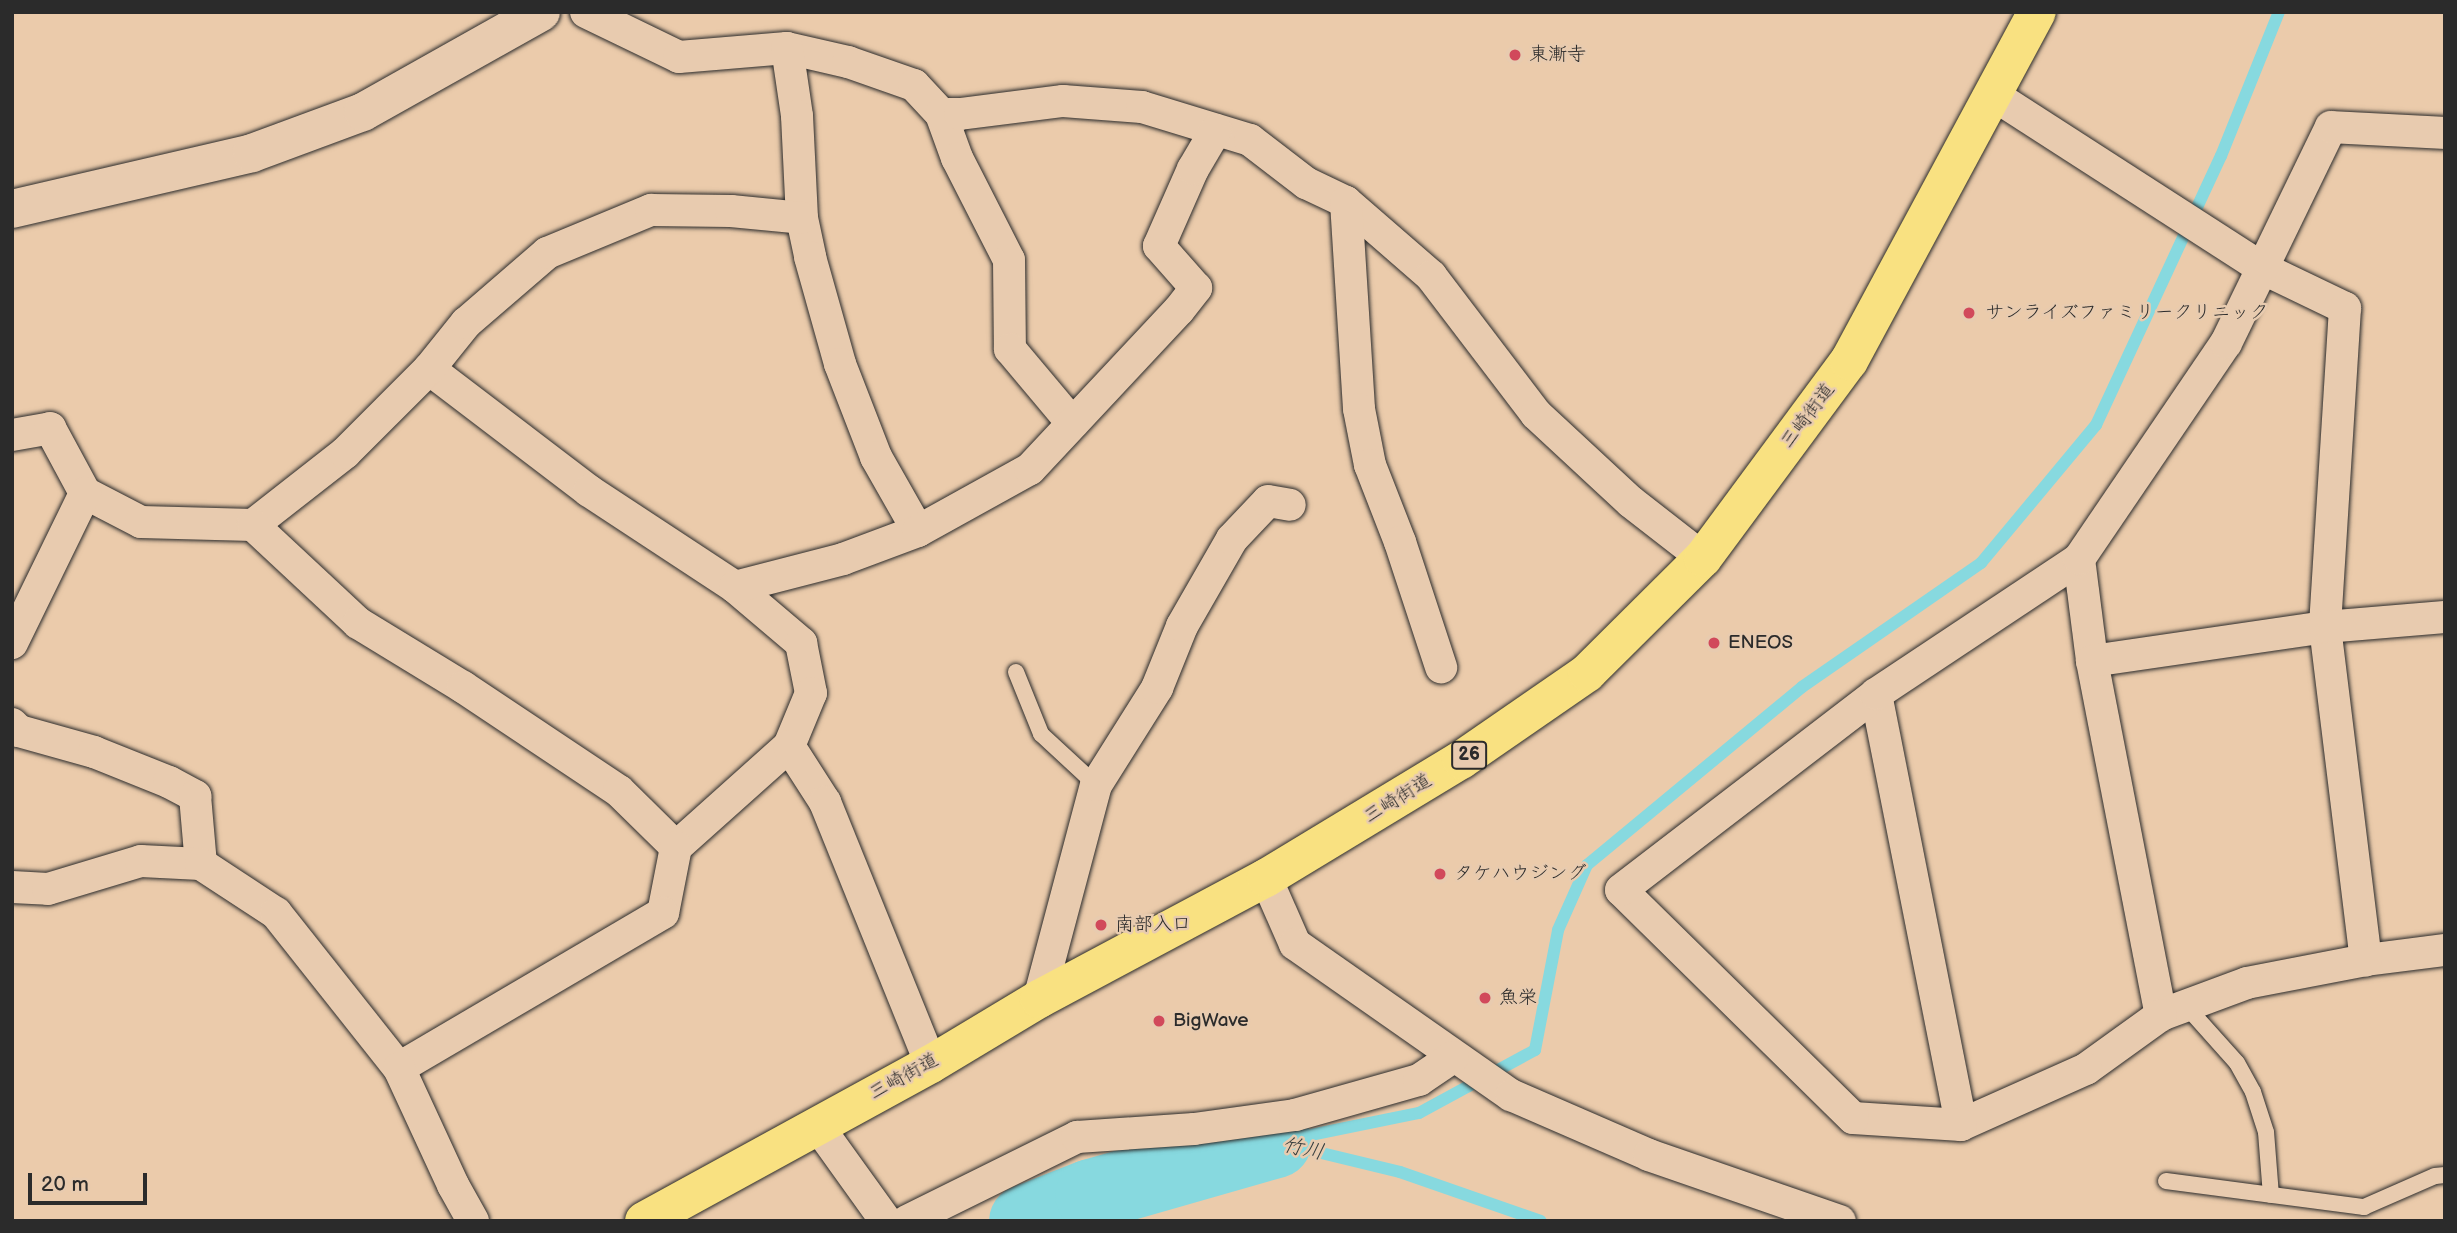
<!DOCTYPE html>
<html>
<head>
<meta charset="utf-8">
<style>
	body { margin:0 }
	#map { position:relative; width:2457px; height:1233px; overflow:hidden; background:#ebcbab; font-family:"Balsamiq Sans","Klee One",sans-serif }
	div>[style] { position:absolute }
	.stream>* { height:12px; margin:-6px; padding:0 6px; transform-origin:6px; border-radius:6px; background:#87d9df }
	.river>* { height:72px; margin:-36px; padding:0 36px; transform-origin:36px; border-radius:36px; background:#87d9df }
	.roads { filter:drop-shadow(0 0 2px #2b2b2b) drop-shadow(0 0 2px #2b2b2b) }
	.lane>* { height:16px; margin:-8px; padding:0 8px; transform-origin:8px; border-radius:8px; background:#e8cbaf }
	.street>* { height:32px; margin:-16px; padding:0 16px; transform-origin:16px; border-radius:16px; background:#e8cbaf }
	.secondary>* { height:38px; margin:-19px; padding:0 19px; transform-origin:19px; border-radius:19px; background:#e8cbaf }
	.primary>* { height:38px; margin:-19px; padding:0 19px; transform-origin:19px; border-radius:19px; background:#f9e181 }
	.dots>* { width:19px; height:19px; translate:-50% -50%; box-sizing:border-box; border:4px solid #e8cbaf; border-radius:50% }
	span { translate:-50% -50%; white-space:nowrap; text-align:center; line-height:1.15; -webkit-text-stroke:5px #e8cbaf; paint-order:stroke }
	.shield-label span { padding:2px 5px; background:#e8cbaf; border:2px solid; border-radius:5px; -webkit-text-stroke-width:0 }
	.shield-label { font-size:18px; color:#2b2b2b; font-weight:700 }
	.poi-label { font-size:19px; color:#2b2b2b }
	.left { translate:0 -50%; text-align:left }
	.street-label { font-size:19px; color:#2b2b2b }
	.water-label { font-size:21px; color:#343c3d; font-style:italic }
	.frame { position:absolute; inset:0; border:14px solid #2b2b2b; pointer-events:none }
	.scale { position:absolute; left:28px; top:1173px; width:119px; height:32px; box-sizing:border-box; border:4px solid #2b2b2b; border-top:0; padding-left:9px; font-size:21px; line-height:24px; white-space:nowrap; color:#2b2b2b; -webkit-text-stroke:5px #e8cbaf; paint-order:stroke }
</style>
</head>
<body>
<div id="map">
	<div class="stream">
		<i style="left:1276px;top:1142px;width:146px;rotate:-11.5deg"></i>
		<i style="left:1419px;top:1113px;width:132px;rotate:-28.5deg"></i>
		<i style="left:1535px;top:1050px;width:122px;rotate:-79.1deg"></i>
		<i style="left:1558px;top:930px;width:71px;rotate:-66deg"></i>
		<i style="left:1587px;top:865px;width:279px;rotate:-39.6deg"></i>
		<i style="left:1802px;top:687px;width:218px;rotate:-34.7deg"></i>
		<i style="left:1981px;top:563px;width:180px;rotate:-50.2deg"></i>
		<i style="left:2096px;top:425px;width:297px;rotate:-65.1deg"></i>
		<i style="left:2221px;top:156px;width:155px;rotate:-68.1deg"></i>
		<i style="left:1280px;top:1143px;width:123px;rotate:13.6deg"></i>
		<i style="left:1400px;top:1172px;width:149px;rotate:19.2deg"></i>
	</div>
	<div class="river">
		<i style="left:1025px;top:1221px;width:71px;rotate:-21.5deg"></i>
		<i style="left:1091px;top:1195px;width:192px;rotate:-16deg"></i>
	</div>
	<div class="roads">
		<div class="lane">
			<i style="left:1016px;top:672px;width:67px;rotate:68deg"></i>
			<i style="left:1041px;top:734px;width:75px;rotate:42.8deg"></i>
			<i style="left:2186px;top:1006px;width:76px;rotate:48.2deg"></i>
			<i style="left:2237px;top:1063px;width:33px;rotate:61deg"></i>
			<i style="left:2253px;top:1092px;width:42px;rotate:72deg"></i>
			<i style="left:2266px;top:1132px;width:63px;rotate:85.5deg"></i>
			<i style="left:2166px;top:1181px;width:200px;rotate:7.5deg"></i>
			<i style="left:2364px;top:1207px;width:77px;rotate:-23.6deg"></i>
			<i style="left:2435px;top:1176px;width:10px;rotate:-6deg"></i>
		</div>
		<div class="street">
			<i style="left:586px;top:12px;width:103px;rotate:25.8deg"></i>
			<i style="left:679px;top:57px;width:108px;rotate:-4.8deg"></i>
			<i style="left:787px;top:48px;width:63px;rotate:12.9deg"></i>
			<i style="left:848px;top:62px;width:70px;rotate:19.2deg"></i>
			<i style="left:914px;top:85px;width:40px;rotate:47deg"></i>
			<i style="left:941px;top:114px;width:47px;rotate:70deg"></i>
			<i style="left:957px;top:158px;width:114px;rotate:63deg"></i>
			<i style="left:1009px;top:260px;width:89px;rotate:89.4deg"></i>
			<i style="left:1010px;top:349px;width:97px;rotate:50deg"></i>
			<i style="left:787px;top:48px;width:69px;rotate:81.6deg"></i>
			<i style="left:797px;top:116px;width:102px;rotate:87.2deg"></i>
			<i style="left:802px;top:218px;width:40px;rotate:78deg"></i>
			<i style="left:810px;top:257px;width:111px;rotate:74.3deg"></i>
			<i style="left:840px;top:364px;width:100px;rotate:68.8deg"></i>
			<i style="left:876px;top:457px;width:85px;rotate:60.4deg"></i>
			<i style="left:1992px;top:94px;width:323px;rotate:32.8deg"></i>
			<i style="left:2264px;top:269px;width:90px;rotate:25.7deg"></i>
			<i style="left:2345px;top:308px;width:320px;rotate:93.6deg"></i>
			<i style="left:2325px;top:627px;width:336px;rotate:83deg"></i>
			<i style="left:2366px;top:960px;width:80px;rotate:-7.2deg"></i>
			<i style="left:941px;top:114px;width:19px"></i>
			<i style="left:960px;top:114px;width:104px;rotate:-7.2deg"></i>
			<i style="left:1063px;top:101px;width:79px;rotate:4.3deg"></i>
			<i style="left:1142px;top:107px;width:113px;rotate:17deg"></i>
			<i style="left:1250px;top:140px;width:71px;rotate:37.5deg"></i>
			<i style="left:1306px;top:183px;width:44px;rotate:25.4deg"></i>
			<i style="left:1346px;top:202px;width:113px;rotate:41deg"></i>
			<i style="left:1431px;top:276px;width:173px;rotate:52.7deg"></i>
			<i style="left:1536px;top:414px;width:129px;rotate:42.8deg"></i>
			<i style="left:1631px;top:502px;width:91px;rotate:37.9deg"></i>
			<i style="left:1346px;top:202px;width:207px;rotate:86.4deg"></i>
			<i style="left:1359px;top:409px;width:57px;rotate:78.9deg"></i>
			<i style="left:1370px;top:465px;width:83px;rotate:68.7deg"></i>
			<i style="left:1400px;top:542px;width:132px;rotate:71.8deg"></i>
			<i style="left:429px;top:369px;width:201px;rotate:37.3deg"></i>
			<i style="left:589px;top:491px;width:175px;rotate:33.3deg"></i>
			<i style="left:735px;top:587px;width:87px;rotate:40.3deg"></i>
			<i style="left:801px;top:643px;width:51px;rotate:78.7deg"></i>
			<i style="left:811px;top:693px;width:57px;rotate:112.5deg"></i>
			<i style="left:789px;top:746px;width:152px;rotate:138.2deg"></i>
			<i style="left:12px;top:435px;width:39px;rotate:-10deg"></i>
			<i style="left:50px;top:428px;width:74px;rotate:61.7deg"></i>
			<i style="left:85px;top:493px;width:63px;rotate:27.4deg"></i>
			<i style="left:141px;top:522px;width:112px;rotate:1.5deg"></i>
			<i style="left:253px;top:525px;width:117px;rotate:-38deg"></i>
			<i style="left:345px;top:453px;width:119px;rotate:-45deg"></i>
			<i style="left:429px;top:369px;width:59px;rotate:-51.2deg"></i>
			<i style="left:466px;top:323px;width:107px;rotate:-40.8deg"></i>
			<i style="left:547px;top:253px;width:113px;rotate:-22.5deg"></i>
			<i style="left:651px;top:210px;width:80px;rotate:0.7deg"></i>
			<i style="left:731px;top:211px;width:71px;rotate:5.6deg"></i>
			<i style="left:253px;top:525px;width:144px;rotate:43deg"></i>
			<i style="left:358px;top:623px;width:123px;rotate:31.4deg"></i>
			<i style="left:463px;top:687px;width:187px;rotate:33.7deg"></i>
			<i style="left:619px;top:791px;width:80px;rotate:44.5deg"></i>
			<i style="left:676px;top:847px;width:67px;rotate:101.1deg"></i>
			<i style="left:663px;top:913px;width:306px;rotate:149.6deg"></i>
			<i style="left:2079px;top:559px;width:103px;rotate:82.7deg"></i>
			<i style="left:2092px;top:661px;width:361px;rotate:79deg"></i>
			<i style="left:735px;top:587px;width:112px;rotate:-14.5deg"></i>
			<i style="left:843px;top:559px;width:80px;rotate:-20.5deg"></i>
			<i style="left:918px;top:531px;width:128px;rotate:-29deg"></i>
			<i style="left:1030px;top:469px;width:218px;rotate:-46.9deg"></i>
			<i style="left:1179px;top:310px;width:28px;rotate:-52deg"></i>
			<i style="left:1196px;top:288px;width:56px;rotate:-131.4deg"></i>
			<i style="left:1159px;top:246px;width:84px;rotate:-66.2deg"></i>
			<i style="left:1193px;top:169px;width:45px;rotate:-59.5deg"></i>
			<i style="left:12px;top:643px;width:167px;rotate:-64deg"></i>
			<i style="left:2092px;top:661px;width:235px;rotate:-8.3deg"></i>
			<i style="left:2325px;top:627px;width:120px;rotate:-4.8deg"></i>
			<i style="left:1876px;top:694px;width:439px;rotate:78.8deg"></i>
			<i style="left:12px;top:724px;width:10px;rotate:45deg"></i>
			<i style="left:19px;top:731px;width:78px;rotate:15.6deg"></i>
			<i style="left:94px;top:752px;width:81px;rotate:21.8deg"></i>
			<i style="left:169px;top:782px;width:30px;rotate:28deg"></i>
			<i style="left:195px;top:796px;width:68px;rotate:85deg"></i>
			<i style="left:789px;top:746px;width:67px;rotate:57.3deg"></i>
			<i style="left:825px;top:802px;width:283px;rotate:68deg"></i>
			<i style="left:1266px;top:878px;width:72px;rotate:66.3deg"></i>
			<i style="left:1295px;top:944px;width:264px;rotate:35deg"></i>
			<i style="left:1511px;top:1095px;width:150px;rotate:23.5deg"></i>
			<i style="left:1649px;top:1155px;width:202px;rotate:19.1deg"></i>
			<i style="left:12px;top:887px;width:36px;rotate:3deg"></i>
			<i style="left:48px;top:889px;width:97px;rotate:-16.8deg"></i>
			<i style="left:141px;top:861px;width:60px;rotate:2.9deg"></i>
			<i style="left:201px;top:864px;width:90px;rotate:33.2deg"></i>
			<i style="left:276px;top:913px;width:198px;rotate:51.6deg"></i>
			<i style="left:399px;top:1068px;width:129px;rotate:65.2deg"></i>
			<i style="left:453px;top:1185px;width:41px;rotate:60.9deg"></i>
			<i style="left:2366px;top:960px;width:121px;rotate:169.1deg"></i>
			<i style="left:2247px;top:983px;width:92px;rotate:159.6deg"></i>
			<i style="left:2161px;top:1015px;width:92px;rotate:144.2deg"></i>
			<i style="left:2086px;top:1069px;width:137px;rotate:155.9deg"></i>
			<i style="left:1961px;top:1125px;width:108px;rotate:-176.3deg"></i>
			<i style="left:1853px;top:1118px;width:325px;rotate:-135.5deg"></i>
			<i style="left:1621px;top:890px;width:322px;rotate:-37.5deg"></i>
			<i style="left:1876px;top:694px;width:244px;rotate:-33.6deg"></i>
			<i style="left:2079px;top:559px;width:261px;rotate:-55.8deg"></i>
			<i style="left:2226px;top:343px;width:240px;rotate:-64.1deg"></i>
			<i style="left:2331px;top:127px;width:114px;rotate:3deg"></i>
			<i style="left:1039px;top:999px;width:221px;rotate:-75.1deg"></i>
			<i style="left:1096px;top:785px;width:115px;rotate:-57.8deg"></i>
			<i style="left:1157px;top:688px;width:67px;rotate:-68deg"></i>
			<i style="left:1182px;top:626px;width:100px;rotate:-60.1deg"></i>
			<i style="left:1232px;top:539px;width:52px;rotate:-46.5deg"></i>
			<i style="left:1268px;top:501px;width:22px;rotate:10deg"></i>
			<i style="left:817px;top:1125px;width:118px;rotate:54.3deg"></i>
			<i style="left:907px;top:1221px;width:190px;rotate:-26.3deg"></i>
			<i style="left:1077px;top:1137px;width:117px;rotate:-3.9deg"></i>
			<i style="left:1194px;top:1129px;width:102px;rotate:-7.9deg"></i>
			<i style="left:1295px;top:1115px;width:129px;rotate:-15.8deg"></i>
			<i style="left:1419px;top:1080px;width:41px;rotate:-34.1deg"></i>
		</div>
		<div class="secondary">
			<i style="left:12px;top:209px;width:246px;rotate:-13.1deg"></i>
			<i style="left:252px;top:153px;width:118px;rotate:-20.3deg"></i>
			<i style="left:363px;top:112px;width:204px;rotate:-29.3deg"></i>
		</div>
		<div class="primary">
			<i style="left:644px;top:1221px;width:327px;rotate:-28.7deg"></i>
			<i style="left:931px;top:1064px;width:126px;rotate:-31deg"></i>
			<i style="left:1039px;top:999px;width:257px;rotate:-28.1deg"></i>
			<i style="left:1266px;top:878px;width:228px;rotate:-31.2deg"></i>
			<i style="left:1461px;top:760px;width:153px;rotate:-34.6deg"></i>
			<i style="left:1587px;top:673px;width:163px;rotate:-44.8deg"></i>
			<i style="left:1703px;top:558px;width:245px;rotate:-53.5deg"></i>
			<i style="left:1849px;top:361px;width:396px;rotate:-61.7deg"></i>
		</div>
	</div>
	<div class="dots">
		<i style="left:1515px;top:55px;background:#d1495b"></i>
		<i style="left:1969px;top:313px;background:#d1495b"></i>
		<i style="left:1714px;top:643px;background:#d1495b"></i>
		<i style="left:1440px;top:874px;background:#d1495b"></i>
		<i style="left:1101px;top:925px;background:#d1495b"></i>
		<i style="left:1485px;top:998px;background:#d1495b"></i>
		<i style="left:1159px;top:1021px;background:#d1495b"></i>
	</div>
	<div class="shield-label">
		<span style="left:1469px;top:755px">26</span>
	</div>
	<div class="poi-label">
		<span class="left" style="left:1529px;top:55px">東漸寺</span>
		<span class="left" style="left:1985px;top:313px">サンライズファミリークリニック</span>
		<span class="left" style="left:1728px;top:643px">ENEOS</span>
		<span class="left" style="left:1454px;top:874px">タケハウジング</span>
		<span class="left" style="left:1115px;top:925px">南部入口</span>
		<span class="left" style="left:1499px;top:998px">魚栄</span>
		<span class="left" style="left:1173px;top:1021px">BigWave</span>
	</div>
	<div class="street-label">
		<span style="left:1808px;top:416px;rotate:-53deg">三崎街道</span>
		<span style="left:1398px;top:799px;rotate:-32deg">三崎街道</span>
		<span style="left:904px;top:1077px;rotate:-29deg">三崎街道</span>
	</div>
	<div class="water-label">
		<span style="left:1303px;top:1149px;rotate:12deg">竹川</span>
	</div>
	<div class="frame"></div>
	<div class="scale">20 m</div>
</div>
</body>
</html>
